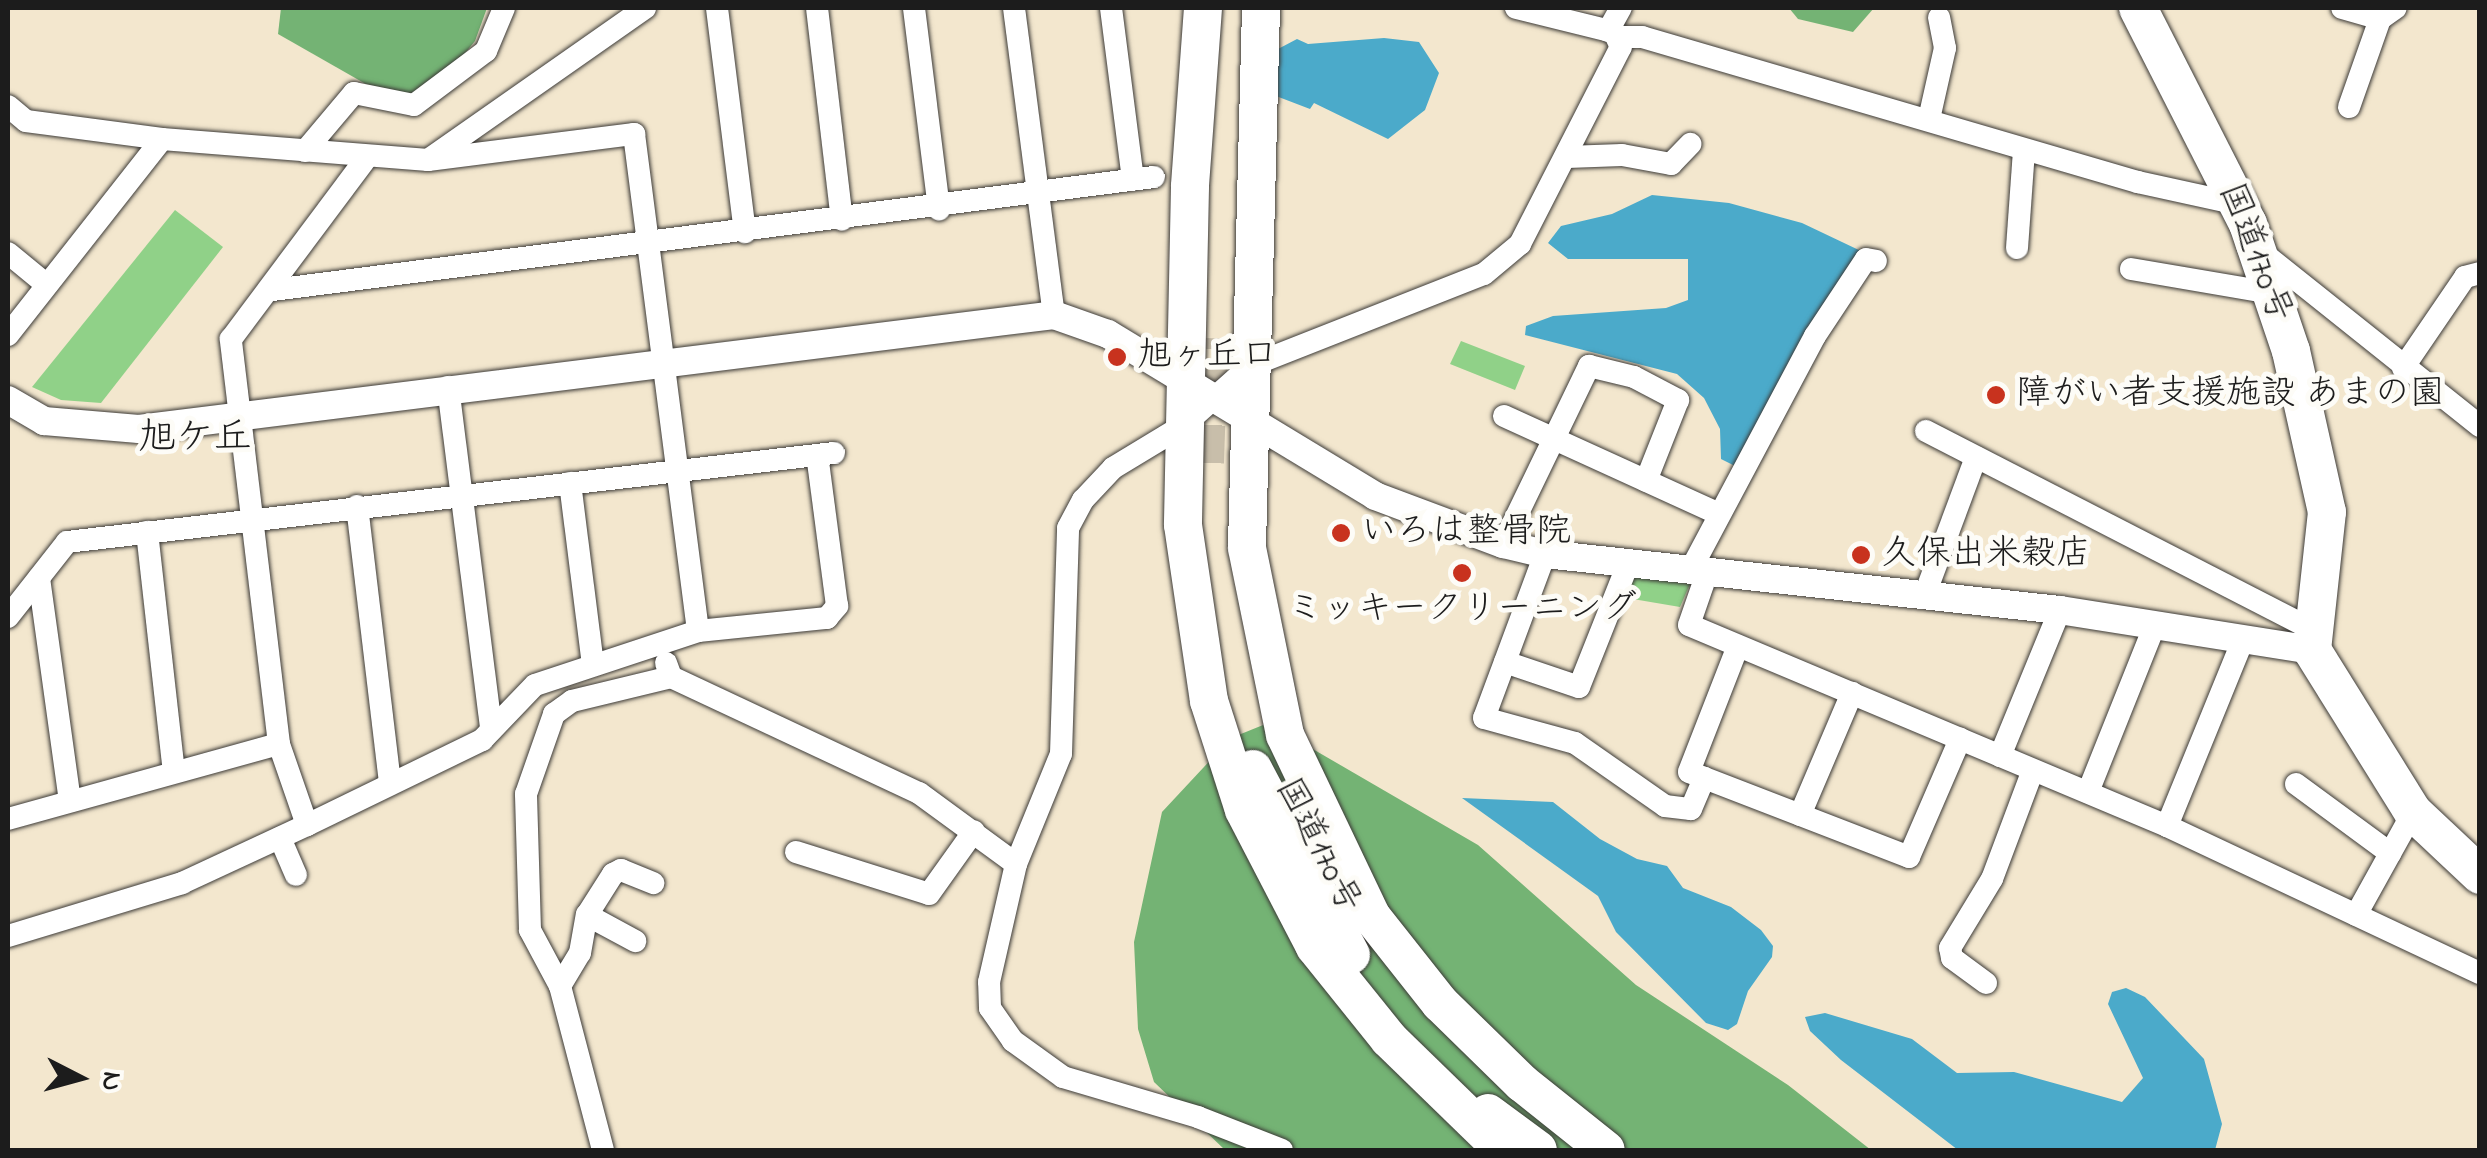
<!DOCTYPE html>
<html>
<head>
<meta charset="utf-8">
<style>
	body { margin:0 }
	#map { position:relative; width:2487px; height:1158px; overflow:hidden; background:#f3e7ce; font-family:"Indie Flower","Klee One",sans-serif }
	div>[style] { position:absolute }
	.green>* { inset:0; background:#90d188 }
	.forest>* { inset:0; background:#74b374 }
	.water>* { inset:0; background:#4baaca }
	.trunk-tunnel>* { height:38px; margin-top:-19px; transform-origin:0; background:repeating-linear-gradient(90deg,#c8beaa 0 38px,transparent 0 57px) }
	.roads { filter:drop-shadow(0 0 2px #3c3a37) drop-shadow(0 0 2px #3c3a37) }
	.minor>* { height:22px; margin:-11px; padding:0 11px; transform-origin:11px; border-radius:11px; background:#fff }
	.tertiary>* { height:28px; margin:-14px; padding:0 14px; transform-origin:14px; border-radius:14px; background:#fff }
	.trunk>* { height:38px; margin:-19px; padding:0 19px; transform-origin:19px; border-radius:19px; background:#fff }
	.dots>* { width:28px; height:28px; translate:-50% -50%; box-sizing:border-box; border:5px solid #fdfcf7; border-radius:50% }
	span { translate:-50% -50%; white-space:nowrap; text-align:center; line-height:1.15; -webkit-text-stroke:10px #fdfcf7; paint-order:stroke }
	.street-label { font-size:35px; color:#1c1c1c }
	.poi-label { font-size:35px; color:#1c1c1c }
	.left { translate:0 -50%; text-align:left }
	.neighbourhood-label { font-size:38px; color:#1c1c1c }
	.frame { position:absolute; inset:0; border:10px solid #1c1c1c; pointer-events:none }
	.north { position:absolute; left:30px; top:1028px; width:100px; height:100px; -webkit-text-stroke:8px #fdfcf7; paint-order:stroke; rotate:96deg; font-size:28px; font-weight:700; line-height:40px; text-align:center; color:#1c1c1c }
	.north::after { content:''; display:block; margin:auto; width:35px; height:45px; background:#1c1c1c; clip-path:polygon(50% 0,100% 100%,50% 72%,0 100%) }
</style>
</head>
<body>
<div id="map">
	<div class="green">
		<i style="clip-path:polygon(175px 210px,223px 247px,101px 403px,61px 400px,32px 387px)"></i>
		<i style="clip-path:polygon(1461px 341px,1525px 366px,1515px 390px,1450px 364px)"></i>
		<i style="clip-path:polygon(1628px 576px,1690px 584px,1680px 607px,1621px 597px)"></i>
	</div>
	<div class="forest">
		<i style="clip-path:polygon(281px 8px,487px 8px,475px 41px,452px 69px,414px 96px,371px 87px,278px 34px)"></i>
		<i style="clip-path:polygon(1789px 8px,1874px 8px,1853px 32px,1798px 19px)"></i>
		<i style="clip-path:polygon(1268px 723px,1478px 845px,1636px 985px,1788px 1085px,1871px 1150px,1225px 1150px,1154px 1082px,1138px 1029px,1134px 942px,1162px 812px,1231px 738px)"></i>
	</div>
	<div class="water">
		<i style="clip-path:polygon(1384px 38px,1419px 42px,1439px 73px,1425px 110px,1388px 139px,1314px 103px,1310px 109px,1276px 96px,1278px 49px,1297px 39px,1308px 44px)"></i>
		<i style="clip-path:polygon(1652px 195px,1729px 203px,1802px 223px,1863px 252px,1737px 467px,1721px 459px,1720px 429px,1704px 398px,1677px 374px,1525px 335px,1526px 326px,1553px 316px,1666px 308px,1688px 300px,1688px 259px,1568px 259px,1548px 243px,1561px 226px,1612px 214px)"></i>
		<i style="clip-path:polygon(1462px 798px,1553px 802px,1600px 839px,1637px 859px,1667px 866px,1683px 888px,1731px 907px,1761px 930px,1773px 946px,1772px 957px,1748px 991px,1737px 1024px,1728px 1030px,1706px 1023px,1616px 932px,1598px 896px)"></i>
		<i style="clip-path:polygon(2126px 988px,2145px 997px,2204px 1059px,2222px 1124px,2215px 1150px,1958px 1150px,1841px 1060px,1810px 1031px,1805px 1017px,1825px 1013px,1912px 1039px,1957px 1073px,2014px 1072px,2122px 1102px,2143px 1078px,2108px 1004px,2112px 992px)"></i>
	</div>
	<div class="trunk-tunnel">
		<i style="left:1205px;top:463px;width:125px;rotate:-88.2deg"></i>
	</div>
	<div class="roads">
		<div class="minor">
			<i style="left:717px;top:8px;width:226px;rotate:82.9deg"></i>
			<i style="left:817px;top:8px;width:213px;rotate:83.3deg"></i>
			<i style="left:914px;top:8px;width:203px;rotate:82.9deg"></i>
			<i style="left:1014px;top:8px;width:310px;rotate:82.6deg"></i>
			<i style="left:1111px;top:8px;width:173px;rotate:82.7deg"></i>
			<i style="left:2342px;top:8px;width:40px;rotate:16deg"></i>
			<i style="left:2380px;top:19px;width:19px;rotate:-35deg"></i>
			<i style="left:1608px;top:31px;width:26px;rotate:-61deg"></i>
			<i style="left:1619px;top:37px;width:23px"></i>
			<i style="left:1642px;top:37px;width:517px;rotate:16.3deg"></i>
			<i style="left:2138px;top:182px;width:102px;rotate:12.4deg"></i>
			<i style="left:8px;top:106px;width:23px;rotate:40deg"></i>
			<i style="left:26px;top:121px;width:137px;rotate:7.5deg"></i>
			<i style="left:162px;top:139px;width:267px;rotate:4.5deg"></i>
			<i style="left:428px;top:160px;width:265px;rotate:-35deg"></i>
			<i style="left:2349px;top:107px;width:93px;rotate:-70.6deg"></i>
			<i style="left:1929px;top:119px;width:73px;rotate:-77.3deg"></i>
			<i style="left:1945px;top:48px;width:31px;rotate:-101deg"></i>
			<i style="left:305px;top:151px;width:76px;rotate:-49.8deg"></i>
			<i style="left:354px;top:93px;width:61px;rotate:11.3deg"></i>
			<i style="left:414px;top:105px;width:90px;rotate:-36.9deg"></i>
			<i style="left:486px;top:51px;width:47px;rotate:-67.3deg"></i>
			<i style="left:1567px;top:157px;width:55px;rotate:-2.1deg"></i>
			<i style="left:1622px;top:155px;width:50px;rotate:10.4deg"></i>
			<i style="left:1671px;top:164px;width:28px;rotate:-46deg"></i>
			<i style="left:428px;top:160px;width:208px;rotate:-7.2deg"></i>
			<i style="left:634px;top:134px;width:501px;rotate:82.66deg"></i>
			<i style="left:2017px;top:248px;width:98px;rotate:-85.9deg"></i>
			<i style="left:2258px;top:249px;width:284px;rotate:38.6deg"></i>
			<i style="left:8px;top:253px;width:50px;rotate:39.4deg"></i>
			<i style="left:2131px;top:269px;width:142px;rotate:9.7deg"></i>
			<i style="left:273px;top:290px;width:888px;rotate:-7.31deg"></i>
			<i style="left:8px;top:335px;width:249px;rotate:-51.8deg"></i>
			<i style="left:2403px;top:368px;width:110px;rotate:-55.7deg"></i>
			<i style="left:2465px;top:277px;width:16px;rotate:-15deg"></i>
			<i style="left:448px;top:387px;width:345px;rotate:82.8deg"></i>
			<i style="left:1504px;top:416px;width:236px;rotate:24.5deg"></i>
			<i style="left:1926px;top:431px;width:432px;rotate:27.2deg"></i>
			<i style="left:570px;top:483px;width:183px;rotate:82.8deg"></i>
			<i style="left:357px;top:506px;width:277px;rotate:83.2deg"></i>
			<i style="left:147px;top:532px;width:241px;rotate:83.6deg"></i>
			<i style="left:1503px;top:544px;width:198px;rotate:-64.2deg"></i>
			<i style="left:1589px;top:366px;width:46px;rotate:13.7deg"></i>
			<i style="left:1634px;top:377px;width:50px;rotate:27.6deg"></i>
			<i style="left:1678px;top:400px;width:87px;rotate:111.6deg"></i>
			<i style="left:1545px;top:554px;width:175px;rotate:110.4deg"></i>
			<i style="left:1484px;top:718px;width:94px;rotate:15.4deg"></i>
			<i style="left:1575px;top:743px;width:110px;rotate:35deg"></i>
			<i style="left:1665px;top:806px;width:26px;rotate:7deg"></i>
			<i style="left:1691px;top:809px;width:34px;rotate:-67deg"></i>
			<i style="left:1690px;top:571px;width:266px;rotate:-62deg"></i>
			<i style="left:1815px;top:336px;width:92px;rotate:-56.5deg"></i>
			<i style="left:1866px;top:259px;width:10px;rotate:11deg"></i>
			<i style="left:1707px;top:573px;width:55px;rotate:109.1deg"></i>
			<i style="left:1689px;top:625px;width:519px;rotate:22.81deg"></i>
			<i style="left:2167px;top:826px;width:346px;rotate:25.2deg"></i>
			<i style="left:39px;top:578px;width:225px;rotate:82.1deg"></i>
			<i style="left:1924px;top:597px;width:149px;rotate:-69.6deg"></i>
			<i style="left:8px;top:617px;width:95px;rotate:-51.8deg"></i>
			<i style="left:67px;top:542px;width:772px;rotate:-6.62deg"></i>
			<i style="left:1738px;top:646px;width:135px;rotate:111.3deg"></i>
			<i style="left:1689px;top:772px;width:236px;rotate:21.1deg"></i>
			<i style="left:1909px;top:857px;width:129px;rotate:-66.6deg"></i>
			<i style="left:1505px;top:662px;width:78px;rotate:18.7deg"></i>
			<i style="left:1579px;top:687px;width:132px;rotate:-68.3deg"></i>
			<i style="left:666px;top:663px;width:15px;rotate:70deg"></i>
			<i style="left:671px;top:677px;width:274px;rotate:25.1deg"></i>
			<i style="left:919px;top:793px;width:120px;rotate:36.2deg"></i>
			<i style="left:2000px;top:756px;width:158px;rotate:-67.7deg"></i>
			<i style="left:2296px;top:784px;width:117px;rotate:36.3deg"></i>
			<i style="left:2088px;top:792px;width:178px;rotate:-68.2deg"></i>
			<i style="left:1800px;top:815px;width:133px;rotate:-66.9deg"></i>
			<i style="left:8px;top:819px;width:281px;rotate:-15.5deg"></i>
			<i style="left:307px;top:825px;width:86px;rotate:-109.1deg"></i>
			<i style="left:279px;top:744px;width:408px;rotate:-96.8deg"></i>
			<i style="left:231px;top:339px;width:227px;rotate:-53.2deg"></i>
			<i style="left:2167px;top:826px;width:199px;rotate:-67.8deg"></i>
			<i style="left:280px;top:838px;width:40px;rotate:66.6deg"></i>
			<i style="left:796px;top:852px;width:139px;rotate:17.5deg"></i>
			<i style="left:929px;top:894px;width:77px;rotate:-54.5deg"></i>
			<i style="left:587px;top:915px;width:55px;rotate:28.4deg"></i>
			<i style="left:2356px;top:915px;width:118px;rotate:-61deg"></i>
			<i style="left:8px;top:936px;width:182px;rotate:-16.9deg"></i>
			<i style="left:182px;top:883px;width:138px;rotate:-24.9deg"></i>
			<i style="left:307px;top:825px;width:195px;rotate:-25.9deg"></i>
			<i style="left:482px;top:740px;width:76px;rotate:-46.1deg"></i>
			<i style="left:535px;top:685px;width:172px;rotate:-18.3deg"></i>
			<i style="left:698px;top:631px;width:130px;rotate:-5.8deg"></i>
			<i style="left:827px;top:618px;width:16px;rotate:-50deg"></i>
			<i style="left:837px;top:606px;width:152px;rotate:-97.5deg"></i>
			<i style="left:1986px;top:983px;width:42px;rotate:-143.7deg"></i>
			<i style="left:1952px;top:958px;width:10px;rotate:-101deg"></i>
			<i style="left:1950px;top:948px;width:81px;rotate:-58.7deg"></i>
			<i style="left:1992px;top:879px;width:116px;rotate:-69.4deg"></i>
			<i style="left:560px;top:986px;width:39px;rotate:-59deg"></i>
			<i style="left:580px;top:953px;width:39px;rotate:-80deg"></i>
			<i style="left:587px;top:915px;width:49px;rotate:-57.6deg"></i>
			<i style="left:613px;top:874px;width:9px;rotate:-27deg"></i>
			<i style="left:621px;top:870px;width:35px;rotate:22deg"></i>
			<i style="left:603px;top:1150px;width:170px;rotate:-104.7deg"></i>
			<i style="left:560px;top:986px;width:64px;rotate:-118.2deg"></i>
			<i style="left:530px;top:930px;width:136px;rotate:-91.7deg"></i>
			<i style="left:526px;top:794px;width:85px;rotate:-70.7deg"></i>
			<i style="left:554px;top:714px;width:22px;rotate:-36deg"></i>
			<i style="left:572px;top:701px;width:102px;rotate:-13.6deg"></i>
			<i style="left:1282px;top:1150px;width:90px;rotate:-158.6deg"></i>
			<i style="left:1198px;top:1117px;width:141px;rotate:-163.5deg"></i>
			<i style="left:1063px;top:1077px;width:62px;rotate:-144.2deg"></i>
			<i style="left:1013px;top:1041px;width:40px;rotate:-124.9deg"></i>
			<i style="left:990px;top:1008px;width:26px;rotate:-92deg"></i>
			<i style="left:989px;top:982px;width:121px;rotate:-77.1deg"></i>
			<i style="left:1016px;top:864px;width:119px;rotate:-67.8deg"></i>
			<i style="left:1061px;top:754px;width:226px;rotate:-88.2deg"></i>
			<i style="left:1068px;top:528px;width:32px;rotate:-62deg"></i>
			<i style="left:1083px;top:500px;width:44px;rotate:-46.8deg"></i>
			<i style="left:1113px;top:468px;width:83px;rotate:-31.2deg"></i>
			<i style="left:1184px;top:425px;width:89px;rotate:-41.8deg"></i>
			<i style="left:1250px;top:366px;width:251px;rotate:-21.5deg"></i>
			<i style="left:1484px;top:274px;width:47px;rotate:-39.8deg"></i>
			<i style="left:1520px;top:244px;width:221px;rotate:-62.9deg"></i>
			<i style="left:1621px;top:47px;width:17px;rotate:-115deg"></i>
			<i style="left:1614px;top:32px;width:101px;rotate:-166.2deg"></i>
		</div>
		<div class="tertiary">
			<i style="left:8px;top:400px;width:42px;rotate:30.3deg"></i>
			<i style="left:44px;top:421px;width:95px;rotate:4.8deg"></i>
			<i style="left:139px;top:429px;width:922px;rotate:-7.1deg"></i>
			<i style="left:1054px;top:315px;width:57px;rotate:19.4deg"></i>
			<i style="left:1108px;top:334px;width:312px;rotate:31.2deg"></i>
			<i style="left:1375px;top:496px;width:137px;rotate:20.6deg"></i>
			<i style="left:1503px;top:544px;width:43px;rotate:13.4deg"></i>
			<i style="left:1545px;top:554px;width:518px;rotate:6.21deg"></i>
			<i style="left:2060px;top:610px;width:255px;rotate:9deg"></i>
		</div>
		<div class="trunk">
			<i style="left:1203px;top:8px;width:179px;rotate:94.2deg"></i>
			<i style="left:1190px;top:187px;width:338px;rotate:91.2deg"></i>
			<i style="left:1183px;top:525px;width:178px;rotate:81.6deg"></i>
			<i style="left:1209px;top:701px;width:114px;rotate:72.2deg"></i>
			<i style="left:1244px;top:810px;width:154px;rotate:62.6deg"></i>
			<i style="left:1315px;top:947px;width:118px;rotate:51.2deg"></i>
			<i style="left:1389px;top:1039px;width:159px;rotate:44.2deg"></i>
			<i style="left:1261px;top:8px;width:540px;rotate:91.49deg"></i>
			<i style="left:1247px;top:548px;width:191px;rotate:78.5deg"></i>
			<i style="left:1285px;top:735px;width:202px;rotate:64.5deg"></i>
			<i style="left:1372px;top:917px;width:110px;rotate:51.7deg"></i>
			<i style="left:1440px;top:1003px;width:115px;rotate:44.3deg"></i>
			<i style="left:1522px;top:1083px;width:107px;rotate:38.6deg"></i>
			<i style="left:2138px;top:8px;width:242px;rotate:63deg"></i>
			<i style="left:2248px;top:224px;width:134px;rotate:71.3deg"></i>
			<i style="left:2291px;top:351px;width:165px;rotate:77.4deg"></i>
			<i style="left:2327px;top:512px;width:139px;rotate:96.2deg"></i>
			<i style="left:2312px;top:650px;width:191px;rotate:58.1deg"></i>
			<i style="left:2413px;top:812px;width:92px;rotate:43.2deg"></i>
			<i style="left:1253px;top:769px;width:210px;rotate:62.2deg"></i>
			<i style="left:1488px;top:1113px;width:62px;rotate:36.5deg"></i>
		</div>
	</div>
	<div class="dots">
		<i style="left:1117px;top:357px;background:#c8321e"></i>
		<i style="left:1996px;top:395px;background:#c8321e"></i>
		<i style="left:1341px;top:533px;background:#c8321e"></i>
		<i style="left:1861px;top:555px;background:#c8321e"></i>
		<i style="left:1462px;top:573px;background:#c8321e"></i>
	</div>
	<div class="street-label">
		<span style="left:2254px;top:253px;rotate:69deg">国道170号</span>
		<span style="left:1317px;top:846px;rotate:63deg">国道170号</span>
	</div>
	<div class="poi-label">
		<span class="left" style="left:1137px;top:357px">旭ヶ丘口</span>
		<span class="left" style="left:2016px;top:395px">障がい者支援施設 あまの園</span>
		<span class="left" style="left:1361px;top:533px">いろは整骨院</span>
		<span class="left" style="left:1881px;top:555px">久保出米穀店</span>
		<span style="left:1462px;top:610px">ミッキークリーニング</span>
	</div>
	<div class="neighbourhood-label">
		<span style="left:195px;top:440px">旭ケ丘</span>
	</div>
	<div class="frame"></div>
	<div class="north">N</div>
</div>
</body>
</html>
